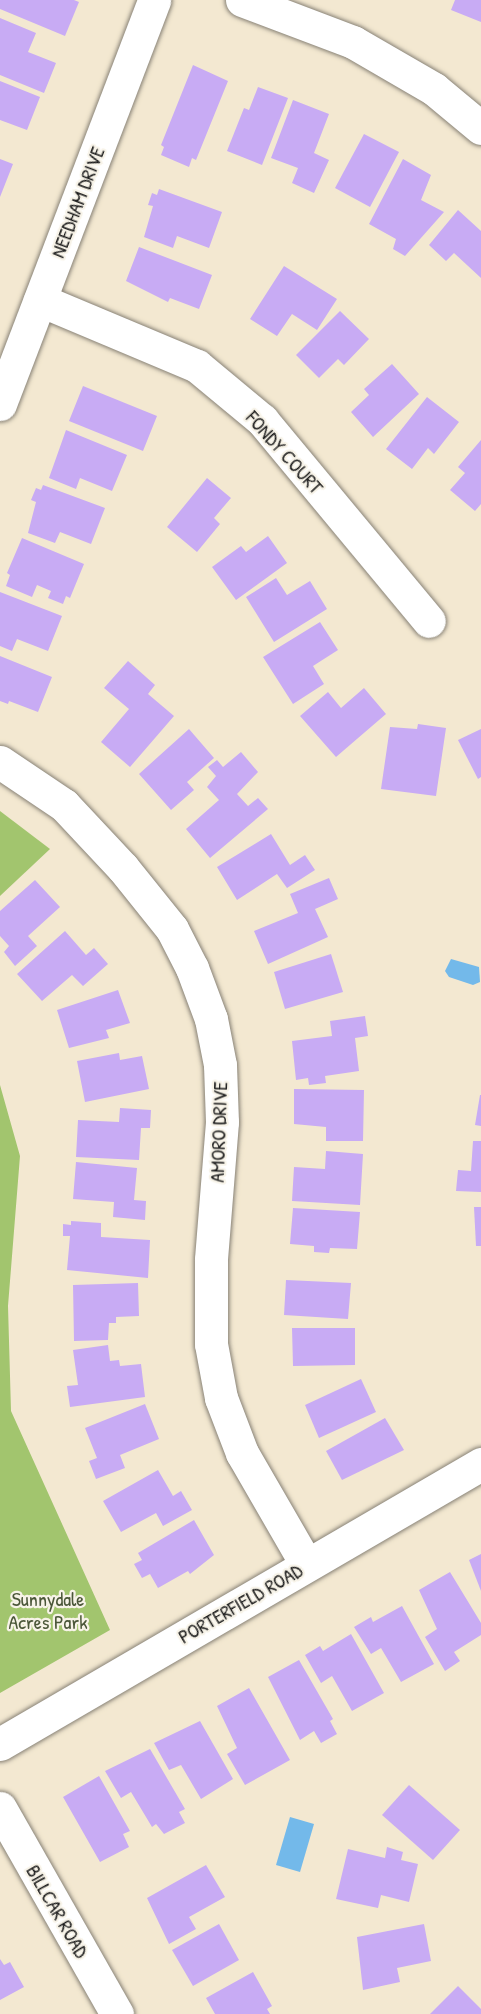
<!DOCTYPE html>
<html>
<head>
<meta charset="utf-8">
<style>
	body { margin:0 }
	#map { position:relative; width:481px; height:2014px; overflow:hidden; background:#f3e8d1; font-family:"Patrick Hand",sans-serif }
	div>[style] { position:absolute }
	.green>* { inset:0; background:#a2c56e }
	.water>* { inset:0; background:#73b9ea }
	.building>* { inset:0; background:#c8abf4 }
	.roads { filter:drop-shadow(0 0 2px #888276) drop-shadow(0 0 2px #888276) }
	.minor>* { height:33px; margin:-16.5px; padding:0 16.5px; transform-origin:16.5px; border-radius:16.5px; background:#fff }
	span { translate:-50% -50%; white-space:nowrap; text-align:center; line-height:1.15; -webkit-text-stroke:4.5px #f7f3e8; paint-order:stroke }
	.street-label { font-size:20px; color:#1c1c1c }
	.park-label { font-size:20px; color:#4b5739 }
</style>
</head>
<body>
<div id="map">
	<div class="green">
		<i style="clip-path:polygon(0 811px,50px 849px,0 896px)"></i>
		<i style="clip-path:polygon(0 1085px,20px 1156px,8px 1306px,11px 1411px,110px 1630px,0 1693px)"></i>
	</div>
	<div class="water">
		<i style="clip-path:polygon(451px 959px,479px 967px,480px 982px,473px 985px,449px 977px,445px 971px)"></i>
		<i style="clip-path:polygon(290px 1817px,314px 1824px,300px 1872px,276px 1865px)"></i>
	</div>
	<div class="building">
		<i style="clip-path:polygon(0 0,74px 0,79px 2px,65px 36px,0 9px)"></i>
		<i style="clip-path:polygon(455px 0,481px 0,481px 22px,451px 10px)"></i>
		<i style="clip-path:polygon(0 18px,36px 33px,28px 52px,56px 63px,44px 93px,0 75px)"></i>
		<i style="clip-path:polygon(193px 65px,228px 81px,196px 160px,192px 158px,189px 167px,161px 155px,164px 147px,161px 145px)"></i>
		<i style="clip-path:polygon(0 81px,40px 97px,27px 130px,0 120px)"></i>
		<i style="clip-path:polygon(258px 87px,288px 98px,262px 165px,227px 151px,244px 108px,249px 110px)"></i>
		<i style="clip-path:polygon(293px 100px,329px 114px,314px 153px,329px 160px,314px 193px,292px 183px,298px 168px,271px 158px)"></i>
		<i style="clip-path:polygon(364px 134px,399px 152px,370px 207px,335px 188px)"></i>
		<i style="clip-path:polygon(0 159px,13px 164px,0 197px)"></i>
		<i style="clip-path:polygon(403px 159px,431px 175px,421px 200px,444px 212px,405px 256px,393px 249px,396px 239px,369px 224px)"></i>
		<i style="clip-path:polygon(159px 189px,222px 212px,209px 248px,177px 236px,173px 248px,144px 237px,153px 206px,148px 205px,152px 193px,157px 195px)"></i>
		<i style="clip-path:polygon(458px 210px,481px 231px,481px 278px,454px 253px,446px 261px,429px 245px)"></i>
		<i style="clip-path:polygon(139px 247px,212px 275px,199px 309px,170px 298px,168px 302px,126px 281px)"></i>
		<i style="clip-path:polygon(284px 266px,337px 299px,317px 330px,292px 314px,277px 336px,250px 319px)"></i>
		<i style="clip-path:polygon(340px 311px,369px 339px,344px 365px,338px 359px,319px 378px,296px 355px)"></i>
		<i style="clip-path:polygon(392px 364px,419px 394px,373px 437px,351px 412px,369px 395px,364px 389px)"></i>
		<i style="clip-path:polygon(83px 386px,157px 416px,143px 451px,69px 421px)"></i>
		<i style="clip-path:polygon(427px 397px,459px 422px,434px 454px,428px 448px,412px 469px,386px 449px)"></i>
		<i style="clip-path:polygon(66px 430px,127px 455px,112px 491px,80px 478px,76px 489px,49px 478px)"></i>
		<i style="clip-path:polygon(481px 440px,481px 504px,475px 511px,450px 490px,465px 473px,458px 467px)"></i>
		<i style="clip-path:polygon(207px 478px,231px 498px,214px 518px,220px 524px,197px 552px,167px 527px)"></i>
		<i style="clip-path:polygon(43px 485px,105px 508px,91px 544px,60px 532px,55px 543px,28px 533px,36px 502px,31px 500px,36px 488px,41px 490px)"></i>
		<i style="clip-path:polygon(268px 536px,287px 563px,236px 600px,212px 567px,241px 546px,246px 552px)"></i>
		<i style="clip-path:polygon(22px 538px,84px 564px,70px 598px,66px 596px,63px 604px,48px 598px,51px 591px,37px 585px,32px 597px,6px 586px,10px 575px,7px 573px)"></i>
		<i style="clip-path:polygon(276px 578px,287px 595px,310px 581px,327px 609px,274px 642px,246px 597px)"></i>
		<i style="clip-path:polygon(0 592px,62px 616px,48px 651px,17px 639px,12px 651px,0 646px)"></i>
		<i style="clip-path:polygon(320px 622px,338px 650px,313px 666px,324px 684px,293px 704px,263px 657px)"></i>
		<i style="clip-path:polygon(0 656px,52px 677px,38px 712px,9px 701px,8px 704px,0 701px)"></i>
		<i style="clip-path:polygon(128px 661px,155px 685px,148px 694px,174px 716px,130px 767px,101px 742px,129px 709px,104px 688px)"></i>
		<i style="clip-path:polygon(364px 688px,386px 714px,336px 757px,300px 716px,328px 692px,341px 708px)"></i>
		<i style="clip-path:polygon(418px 724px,446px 728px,436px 796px,381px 789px,390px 727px,417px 729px)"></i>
		<i style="clip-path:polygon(189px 729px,214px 758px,187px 782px,194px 790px,171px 810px,139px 774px)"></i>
		<i style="clip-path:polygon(481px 729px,481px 777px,478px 779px,458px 740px)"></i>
		<i style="clip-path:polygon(241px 752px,258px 772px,237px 794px,248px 806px,258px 798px,268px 809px,210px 858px,186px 829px,219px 800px,207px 787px,216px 776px,208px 767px,217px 760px,223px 767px)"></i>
		<i style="clip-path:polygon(271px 834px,290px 865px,305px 855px,315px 870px,287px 888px,277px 874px,237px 900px,217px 867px)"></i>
		<i style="clip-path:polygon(329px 878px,338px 899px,315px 909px,328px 937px,268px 964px,254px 931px,298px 913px,290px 894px)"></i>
		<i style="clip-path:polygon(35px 880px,60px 907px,28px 936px,37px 946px,15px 966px,4px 952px,9px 946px,0 936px,0 911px)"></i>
		<i style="clip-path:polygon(65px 931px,86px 955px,94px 948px,108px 964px,83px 986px,72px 975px,42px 1001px,17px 974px)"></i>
		<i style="clip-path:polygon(331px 954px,343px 992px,285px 1009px,274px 972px)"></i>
		<i style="clip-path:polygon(118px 990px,130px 1023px,106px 1030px,109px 1038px,69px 1048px,57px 1010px)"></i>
		<i style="clip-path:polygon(365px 1016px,368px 1036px,355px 1038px,359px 1071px,325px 1076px,326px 1083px,309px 1085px,308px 1078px,296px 1080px,292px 1041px,332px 1036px,330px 1021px)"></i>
		<i style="clip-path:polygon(119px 1053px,120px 1060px,142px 1056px,149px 1089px,85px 1102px,77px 1061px)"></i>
		<i style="clip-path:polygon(294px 1089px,364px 1090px,363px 1141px,326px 1141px,326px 1127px,294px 1124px)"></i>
		<i style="clip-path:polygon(480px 1095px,481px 1095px,481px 1126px,475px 1125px)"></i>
		<i style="clip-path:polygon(120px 1108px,151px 1110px,150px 1128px,141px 1128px,139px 1160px,76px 1157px,78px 1120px,119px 1122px)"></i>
		<i style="clip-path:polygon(473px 1141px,481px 1141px,481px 1192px,456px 1191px,458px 1170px,471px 1171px)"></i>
		<i style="clip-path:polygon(326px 1151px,363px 1154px,360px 1205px,292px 1201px,294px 1167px,325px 1169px)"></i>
		<i style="clip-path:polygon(76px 1162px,137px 1168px,134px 1200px,146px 1201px,145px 1220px,113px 1217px,114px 1202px,73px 1199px)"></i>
		<i style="clip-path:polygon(474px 1207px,481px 1207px,481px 1246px,476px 1246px)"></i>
		<i style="clip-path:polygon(293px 1208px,360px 1212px,357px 1249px,330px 1248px,329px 1253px,314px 1252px,314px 1246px,290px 1244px)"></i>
		<i style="clip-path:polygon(71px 1221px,101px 1223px,101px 1237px,150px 1240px,148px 1278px,67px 1270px,70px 1236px,63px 1236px,63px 1224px,71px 1225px)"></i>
		<i style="clip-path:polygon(286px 1280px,351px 1283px,348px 1319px,284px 1315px)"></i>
		<i style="clip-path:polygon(138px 1283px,139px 1316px,116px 1317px,116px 1323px,109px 1323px,108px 1340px,74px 1341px,73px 1285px)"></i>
		<i style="clip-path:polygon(292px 1328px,355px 1328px,355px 1365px,293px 1366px)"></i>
		<i style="clip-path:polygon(108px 1345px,110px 1361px,119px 1360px,120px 1366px,141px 1364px,145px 1397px,70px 1407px,67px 1386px,78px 1385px,73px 1350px)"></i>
		<i style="clip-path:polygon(361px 1379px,376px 1412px,319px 1438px,305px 1405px)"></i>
		<i style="clip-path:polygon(145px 1404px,159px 1439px,120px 1455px,125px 1468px,96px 1479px,89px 1461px,97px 1458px,85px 1428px)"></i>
		<i style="clip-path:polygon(385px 1418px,404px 1450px,342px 1480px,326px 1451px)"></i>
		<i style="clip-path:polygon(158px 1470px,173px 1496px,181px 1491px,192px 1510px,163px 1526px,156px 1513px,121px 1532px,103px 1501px)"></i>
		<i style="clip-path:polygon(194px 1520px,214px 1555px,190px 1574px,188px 1571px,158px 1588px,150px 1574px,142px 1578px,134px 1564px,142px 1560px,138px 1553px)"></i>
		<i style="clip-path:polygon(481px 1554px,481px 1591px,469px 1560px)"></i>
		<i style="clip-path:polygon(450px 1572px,481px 1623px,481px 1635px,454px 1652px,460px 1661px,445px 1671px,425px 1637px,437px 1629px,419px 1590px)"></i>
		<i style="clip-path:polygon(402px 1606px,434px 1664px,401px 1682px,381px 1648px,371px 1654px,354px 1627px,371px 1617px,373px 1622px)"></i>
		<i style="clip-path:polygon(351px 1634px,384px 1693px,352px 1711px,332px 1676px,321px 1683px,305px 1655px,320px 1646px,323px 1651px)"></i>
		<i style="clip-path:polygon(299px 1660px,333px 1719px,330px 1721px,337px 1734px,321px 1743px,314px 1731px,300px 1740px,268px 1677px)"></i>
		<i style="clip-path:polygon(249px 1688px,290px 1760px,245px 1785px,227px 1754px,237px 1748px,217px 1706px)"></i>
		<i style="clip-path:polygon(200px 1721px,233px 1779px,201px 1799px,181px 1765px,169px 1770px,154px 1743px)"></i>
		<i style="clip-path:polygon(150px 1749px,185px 1809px,179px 1812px,185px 1823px,164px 1834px,156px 1824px,152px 1827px,131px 1792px,121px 1798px,105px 1771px)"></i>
		<i style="clip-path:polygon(99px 1776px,130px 1831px,123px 1834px,129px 1847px,100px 1862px,63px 1797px)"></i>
		<i style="clip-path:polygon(409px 1785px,460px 1830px,433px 1860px,382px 1815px)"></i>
		<i style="clip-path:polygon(387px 1847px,403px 1852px,401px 1860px,418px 1864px,409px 1902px,381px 1895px,378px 1908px,336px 1899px,348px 1849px,385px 1858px)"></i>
		<i style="clip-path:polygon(206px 1865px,225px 1897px,189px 1917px,196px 1929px,169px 1944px,147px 1898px)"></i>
		<i style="clip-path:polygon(219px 1924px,239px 1960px,193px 1986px,172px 1950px)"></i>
		<i style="clip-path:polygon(424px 1924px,431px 1961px,397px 1968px,400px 1982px,363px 1990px,357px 1937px)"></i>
		<i style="clip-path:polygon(0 1959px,4px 1965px,10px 1962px,24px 1987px,0 2000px)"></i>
		<i style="clip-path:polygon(253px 1972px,272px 2006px,267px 2009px,270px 2014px,215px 2014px,206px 1998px)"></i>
		<i style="clip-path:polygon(458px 1986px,481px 2009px,481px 2014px,430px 2014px)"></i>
	</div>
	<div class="roads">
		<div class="minor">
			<i style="left:242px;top:0;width:119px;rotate:20.7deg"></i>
			<i style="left:353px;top:42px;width:94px;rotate:30.1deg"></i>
			<i style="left:434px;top:89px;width:61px;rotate:39.7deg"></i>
			<i style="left:40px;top:300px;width:170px;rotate:22.8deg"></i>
			<i style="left:197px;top:366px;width:85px;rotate:39.7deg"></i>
			<i style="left:262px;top:420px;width:261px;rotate:50.3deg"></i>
			<i style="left:0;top:404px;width:432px;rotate:-69.1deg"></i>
			<i style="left:0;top:762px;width:77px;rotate:33.9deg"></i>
			<i style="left:64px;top:805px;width:86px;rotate:46.9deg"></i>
			<i style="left:123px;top:868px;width:78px;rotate:51.2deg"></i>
			<i style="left:172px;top:929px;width:44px;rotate:62.9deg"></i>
			<i style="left:192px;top:968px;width:54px;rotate:69.6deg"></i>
			<i style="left:211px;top:1019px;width:47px;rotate:78.9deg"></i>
			<i style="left:220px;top:1065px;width:57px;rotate:88deg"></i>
			<i style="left:222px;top:1122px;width:138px;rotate:94.6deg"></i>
			<i style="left:211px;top:1260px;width:84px;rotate:90deg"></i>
			<i style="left:211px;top:1344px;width:55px;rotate:79.5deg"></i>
			<i style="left:221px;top:1398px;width:59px;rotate:69.1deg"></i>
			<i style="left:242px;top:1453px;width:128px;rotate:60deg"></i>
			<i style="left:0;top:1744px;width:557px;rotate:-30.2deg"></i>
			<i style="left:0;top:1808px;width:237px;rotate:60.4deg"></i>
		</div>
	</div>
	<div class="street-label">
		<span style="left:77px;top:202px;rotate:-69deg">NEEDHAM DRIVE</span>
		<span style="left:285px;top:452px;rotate:48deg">FONDY COURT</span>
		<span style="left:218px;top:1132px;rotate:-88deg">AMORO DRIVE</span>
		<span style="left:240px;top:1603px;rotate:-30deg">PORTERFIELD ROAD</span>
		<span style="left:58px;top:1911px;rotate:60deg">BILLCAR ROAD</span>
	</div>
	<div class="park-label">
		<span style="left:48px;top:1610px">Sunnydale<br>Acres Park</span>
	</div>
</div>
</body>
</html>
